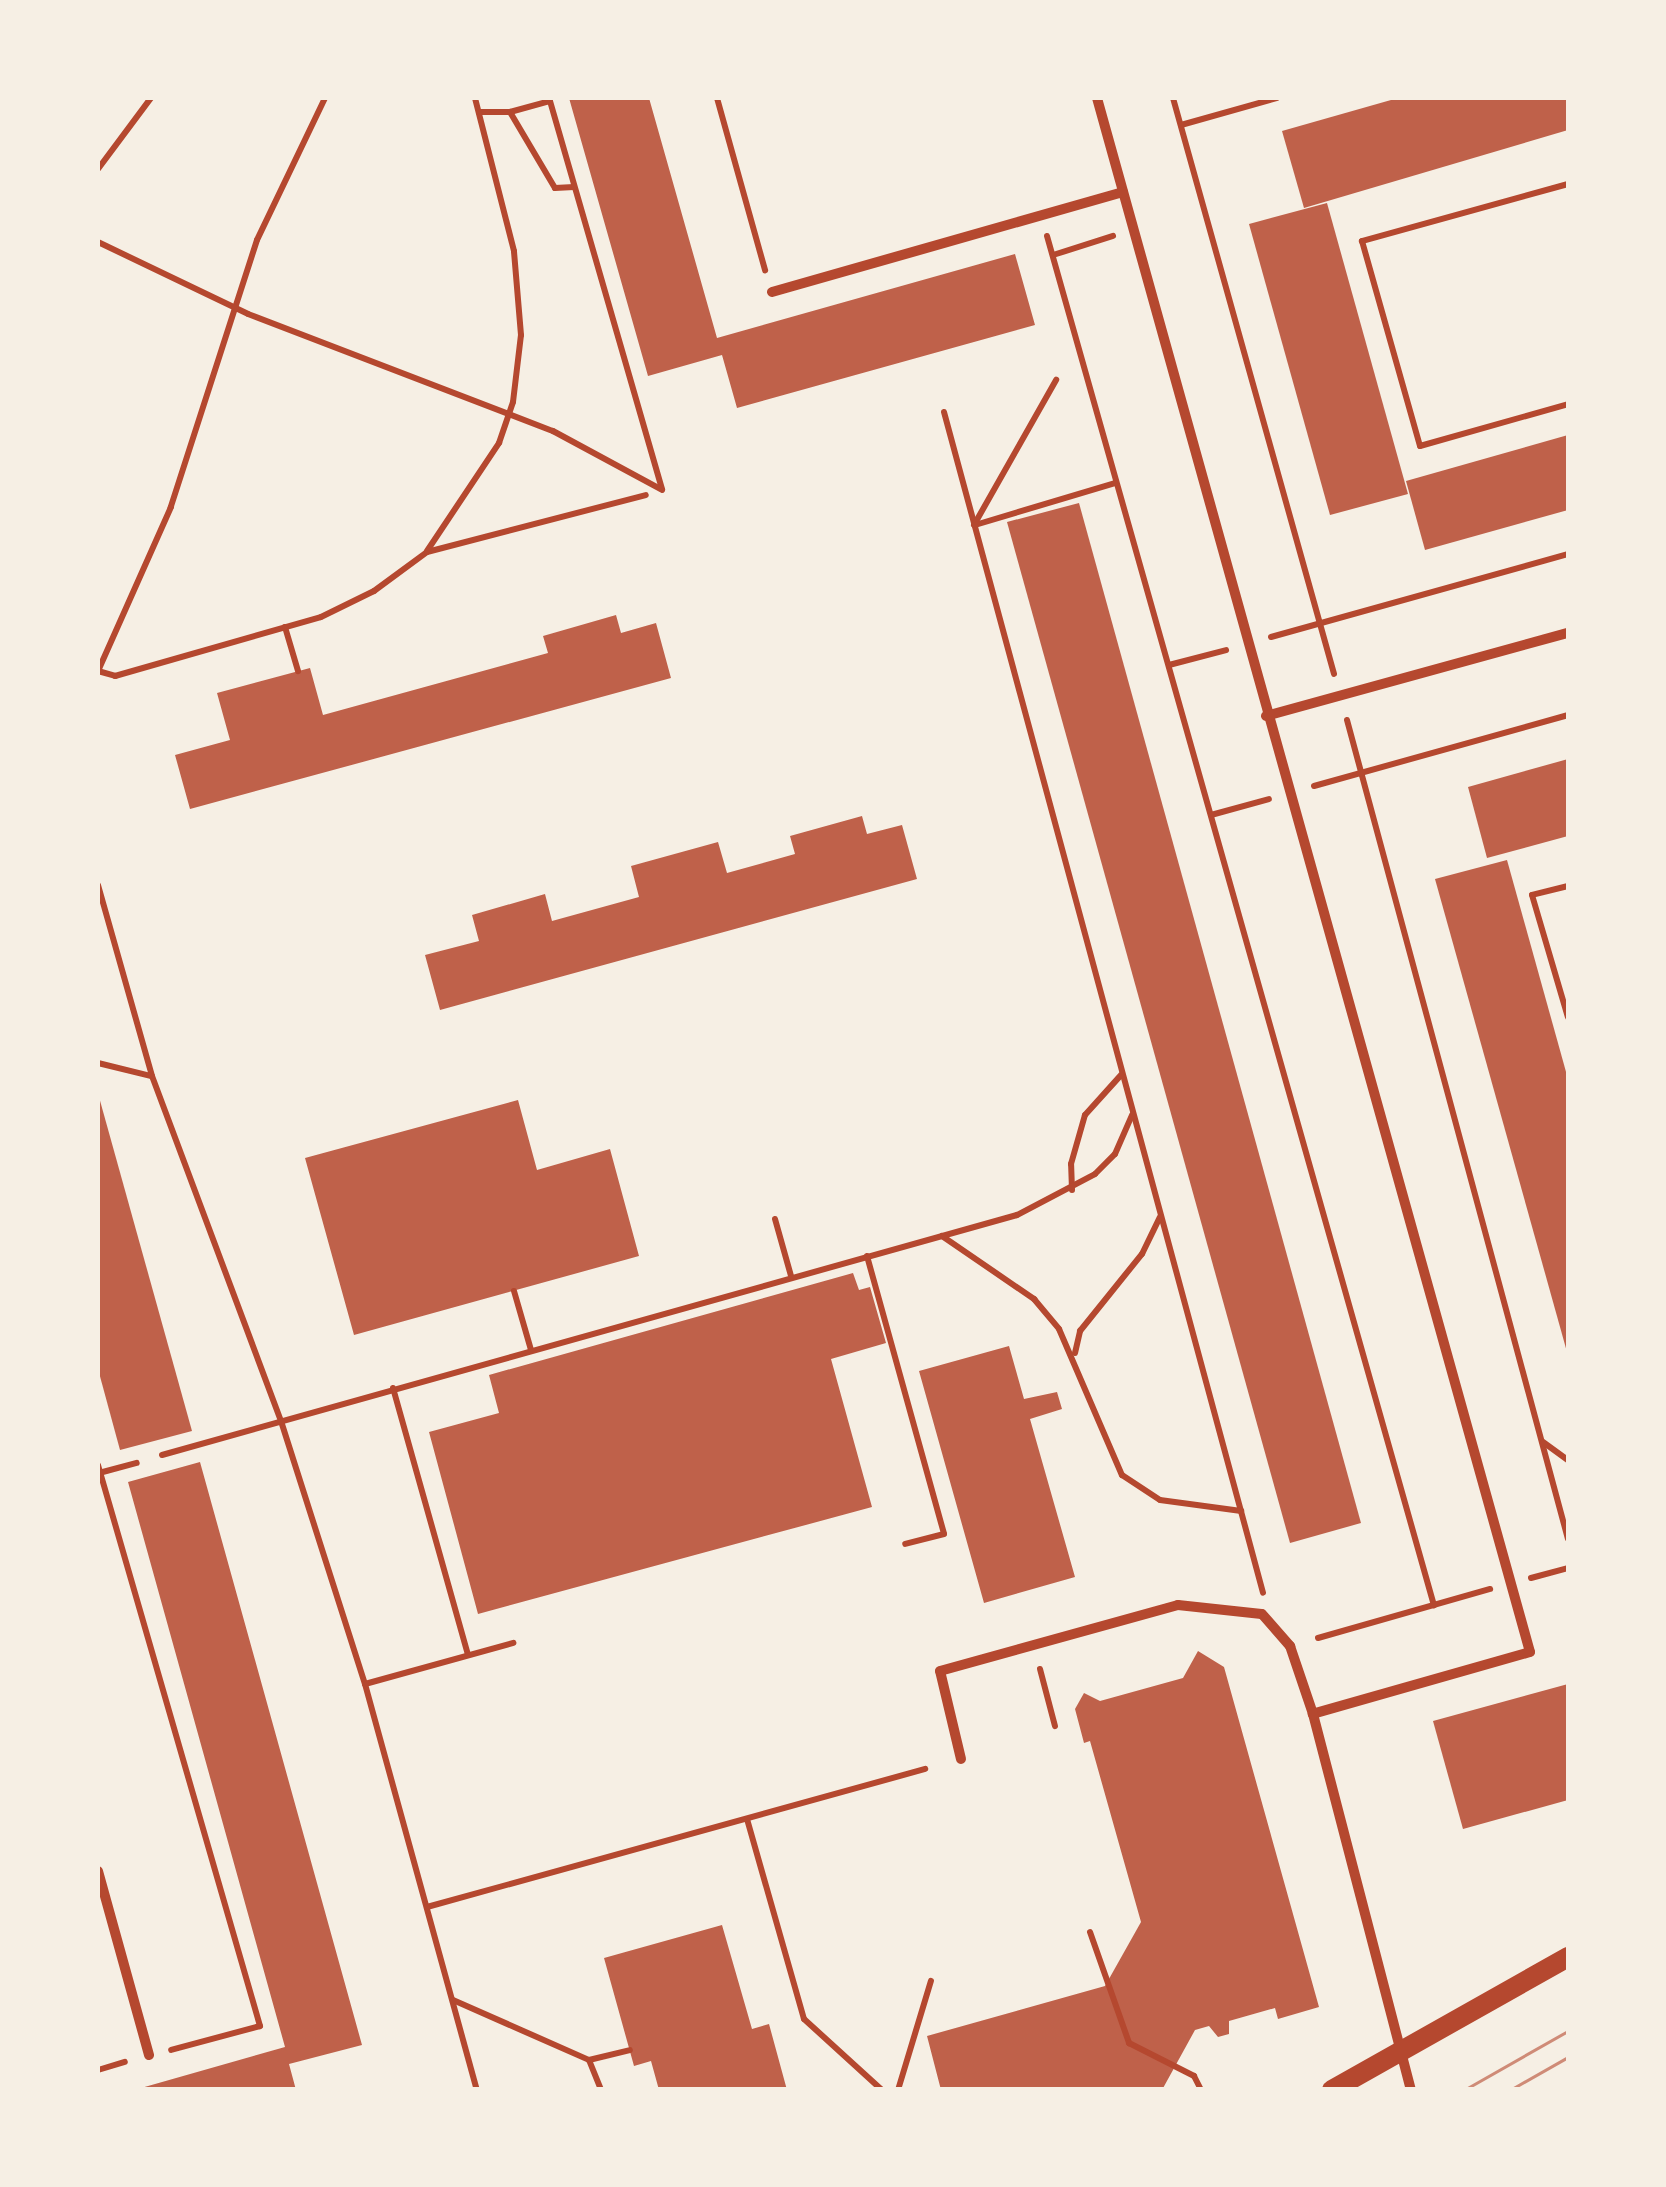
<!DOCTYPE html>
<html>
<head>
<meta charset="utf-8">
<style>
	body { margin:0 }
	#map { position:relative; width:1666px; height:2187px; overflow:hidden; background:#f6efe4; font-family:"PT Sans Narrow",sans-serif }
	div>[style] { position:absolute }
	.building>* { inset:0; background:#bf614a }
	.path>* { height:6px; margin:-3px; padding:0 3px; transform-origin:3px; border-radius:3px; background:#b5482f }
	.minor>* { height:10px; margin:-5px; padding:0 5px; transform-origin:5px; border-radius:5px; background:#b5482f }
	.secondary>* { height:20px; margin:-10px; padding:0 10px; transform-origin:10px; border-radius:10px; background:#b5482f }
	.tram>* { height:2.5px; margin:-1.25px; padding:0 1.25px; transform-origin:1.25px; border-radius:1.25px; background:#cf8b77 }
	span { translate:-50% -50%; white-space:nowrap; text-align:center; line-height:1.15; -webkit-text-stroke:10px #f6efe4; paint-order:stroke }
	.frame { position:absolute; inset:0; border:100px solid #f6efe4; pointer-events:none }
</style>
</head>
<body>
<div id="map">
	<div class="building">
		<i style="clip-path:polygon(569px 98px,649px 98px,717px 338px,1015px 254px,1035px 325px,737px 408px,722px 355px,648px 376px)"></i>
		<i style="clip-path:polygon(1398px 98px,1568px 98px,1568px 130px,1304px 208px,1282px 131px)"></i>
		<i style="clip-path:polygon(1327px 203px,1408px 494px,1330px 515px,1249px 224px)"></i>
		<i style="clip-path:polygon(1568px 435px,1568px 510px,1425px 550px,1406px 481px)"></i>
		<i style="clip-path:polygon(1079px 503px,1361px 1523px,1290px 1543px,1007px 522px)"></i>
		<i style="clip-path:polygon(616px 615px,621px 633px,656px 623px,671px 678px,190px 809px,175px 755px,230px 740px,217px 693px,310px 668px,323px 715px,548px 653px,543px 636px)"></i>
		<i style="clip-path:polygon(1568px 759px,1568px 836px,1487px 858px,1468px 787px)"></i>
		<i style="clip-path:polygon(862px 816px,867px 834px,902px 825px,917px 879px,440px 1010px,425px 955px,479px 941px,472px 915px,545px 894px,552px 921px,639px 897px,631px 866px,718px 842px,727px 873px,795px 854px,790px 836px)"></i>
		<i style="clip-path:polygon(1507px 860px,1568px 1079px,1567px 1352px,1435px 879px)"></i>
		<i style="clip-path:polygon(99px 1097px,192px 1431px,120px 1450px,98px 1369px)"></i>
		<i style="clip-path:polygon(518px 1100px,537px 1170px,610px 1149px,639px 1256px,354px 1335px,305px 1158px)"></i>
		<i style="clip-path:polygon(853px 1273px,859px 1290px,870px 1287px,886px 1343px,831px 1359px,872px 1507px,478px 1614px,429px 1432px,499px 1413px,489px 1375px)"></i>
		<i style="clip-path:polygon(1009px 1346px,1024px 1399px,1057px 1392px,1062px 1409px,1030px 1419px,1075px 1577px,984px 1603px,919px 1371px)"></i>
		<i style="clip-path:polygon(200px 1462px,362px 2045px,289px 2064px,296px 2090px,134px 2090px,285px 2047px,128px 1482px)"></i>
		<i style="clip-path:polygon(1198px 1651px,1224px 1667px,1319px 2007px,1278px 2019px,1275px 2008px,1229px 2021px,1229px 2034px,1218px 2037px,1209px 2026px,1195px 2030px,1162px 2090px,941px 2090px,927px 2036px,1105px 1986px,1141px 1922px,1090px 1741px,1084px 1743px,1075px 1709px,1084px 1693px,1100px 1701px,1183px 1678px)"></i>
		<i style="clip-path:polygon(1568px 1684px,1568px 1800px,1463px 1829px,1433px 1721px)"></i>
		<i style="clip-path:polygon(722px 1925px,752px 2029px,769px 2024px,787px 2090px,659px 2090px,651px 2061px,634px 2066px,604px 1958px)"></i>
	</div>
	<div class="path">
		<i style="left:325px;top:98px;width:157px;rotate:115.6deg"></i>
		<i style="left:257px;top:240px;width:281px;rotate:107.9deg"></i>
		<i style="left:171px;top:507px;width:180px;rotate:114deg"></i>
		<i style="left:98px;top:671px;width:18px;rotate:16deg"></i>
		<i style="left:115px;top:676px;width:214px;rotate:-16deg"></i>
		<i style="left:321px;top:617px;width:59px;rotate:-26.1deg"></i>
		<i style="left:374px;top:591px;width:66px;rotate:-36.3deg"></i>
		<i style="left:427px;top:552px;width:226px;rotate:-14.6deg"></i>
		<i style="left:717px;top:98px;width:179px;rotate:74.4deg"></i>
		<i style="left:1173px;top:98px;width:598px;rotate:74.38deg"></i>
		<i style="left:479px;top:112px;width:31px"></i>
		<i style="left:510px;top:112px;width:88px;rotate:59.4deg"></i>
		<i style="left:555px;top:188px;width:19px;rotate:-3deg"></i>
		<i style="left:510px;top:112px;width:41px;rotate:-15.4deg"></i>
		<i style="left:550px;top:101px;width:404px;rotate:73.9deg"></i>
		<i style="left:1181px;top:125px;width:100px;rotate:-15.7deg"></i>
		<i style="left:98px;top:169px;width:89px;rotate:-53.3deg"></i>
		<i style="left:1568px;top:184px;width:214px;rotate:164.5deg"></i>
		<i style="left:1362px;top:241px;width:213px;rotate:74.2deg"></i>
		<i style="left:1420px;top:446px;width:154px;rotate:-15.8deg"></i>
		<i style="left:1047px;top:236px;width:1423px;rotate:74.22deg"></i>
		<i style="left:98px;top:242px;width:166px;rotate:25.6deg"></i>
		<i style="left:248px;top:314px;width:327px;rotate:21deg"></i>
		<i style="left:553px;top:431px;width:124px;rotate:28.4deg"></i>
		<i style="left:1053px;top:255px;width:63px;rotate:-17.6deg"></i>
		<i style="left:944px;top:412px;width:1223px;rotate:74.88deg"></i>
		<i style="left:974px;top:525px;width:167px;rotate:-60.5deg"></i>
		<i style="left:975px;top:525px;width:146px;rotate:-16.7deg"></i>
		<i style="left:427px;top:551px;width:130px;rotate:-56.3deg"></i>
		<i style="left:499px;top:443px;width:43px;rotate:-71.1deg"></i>
		<i style="left:513px;top:402px;width:67px;rotate:-83.2deg"></i>
		<i style="left:521px;top:335px;width:84px;rotate:-94.8deg"></i>
		<i style="left:514px;top:251px;width:158px;rotate:-104.3deg"></i>
		<i style="left:285px;top:627px;width:46px;rotate:73.5deg"></i>
		<i style="left:1271px;top:637px;width:308px;rotate:-15.6deg"></i>
		<i style="left:1169px;top:665px;width:59px;rotate:-14.7deg"></i>
		<i style="left:1347px;top:720px;width:848px;rotate:74.9deg"></i>
		<i style="left:1314px;top:786px;width:264px;rotate:-15.6deg"></i>
		<i style="left:1211px;top:815px;width:60px;rotate:-15.4deg"></i>
		<i style="left:98px;top:885px;width:198px;rotate:74.2deg"></i>
		<i style="left:152px;top:1076px;width:368px;rotate:69.5deg"></i>
		<i style="left:281px;top:1421px;width:276px;rotate:72.3deg"></i>
		<i style="left:365px;top:1684px;width:421px;rotate:74.6deg"></i>
		<i style="left:1568px;top:886px;width:37px;rotate:166deg"></i>
		<i style="left:1532px;top:895px;width:127px;rotate:73.6deg"></i>
		<i style="left:98px;top:1063px;width:55px;rotate:13.8deg"></i>
		<i style="left:1072px;top:1190px;width:26px;rotate:-92deg"></i>
		<i style="left:1071px;top:1164px;width:51px;rotate:-74.1deg"></i>
		<i style="left:1085px;top:1115px;width:54px;rotate:-48deg"></i>
		<i style="left:775px;top:1219px;width:59px;rotate:74.3deg"></i>
		<i style="left:942px;top:1236px;width:112px;rotate:34.4deg"></i>
		<i style="left:1034px;top:1299px;width:39px;rotate:50deg"></i>
		<i style="left:1059px;top:1329px;width:159px;rotate:66.7deg"></i>
		<i style="left:1122px;top:1475px;width:45px;rotate:33.3deg"></i>
		<i style="left:1160px;top:1500px;width:82px;rotate:7.7deg"></i>
		<i style="left:867px;top:1256px;width:288px;rotate:74.5deg"></i>
		<i style="left:944px;top:1534px;width:40px;rotate:165.6deg"></i>
		<i style="left:514px;top:1291px;width:61px;rotate:73.9deg"></i>
		<i style="left:1075px;top:1353px;width:23px;rotate:-77deg"></i>
		<i style="left:1080px;top:1331px;width:99px;rotate:-51.2deg"></i>
		<i style="left:1142px;top:1254px;width:41px;rotate:-64.1deg"></i>
		<i style="left:393px;top:1388px;width:276px;rotate:74.3deg"></i>
		<i style="left:1543px;top:1442px;width:31px;rotate:36deg"></i>
		<i style="left:162px;top:1455px;width:888px;rotate:-15.68deg"></i>
		<i style="left:1017px;top:1215px;width:88px;rotate:-27.7deg"></i>
		<i style="left:1095px;top:1174px;width:28px;rotate:-45deg"></i>
		<i style="left:1115px;top:1154px;width:43px;rotate:-66.4deg"></i>
		<i style="left:98px;top:1465px;width:584px;rotate:73.89deg"></i>
		<i style="left:260px;top:2026px;width:92px;rotate:164.9deg"></i>
		<i style="left:99px;top:1473px;width:39px;rotate:-15deg"></i>
		<i style="left:1531px;top:1578px;width:38px;rotate:-15deg"></i>
		<i style="left:1318px;top:1638px;width:179px;rotate:-15.9deg"></i>
		<i style="left:1040px;top:1669px;width:59px;rotate:75.3deg"></i>
		<i style="left:365px;top:1684px;width:154px;rotate:-15.5deg"></i>
		<i style="left:747px;top:1819px;width:208px;rotate:74.1deg"></i>
		<i style="left:804px;top:2019px;width:105px;rotate:42.3deg"></i>
		<i style="left:427px;top:1907px;width:517px;rotate:-15.49deg"></i>
		<i style="left:1090px;top:1932px;width:118px;rotate:70.6deg"></i>
		<i style="left:1129px;top:2043px;width:73px;rotate:26.9deg"></i>
		<i style="left:1194px;top:2076px;width:16px;rotate:63deg"></i>
		<i style="left:453px;top:2000px;width:149px;rotate:23.8deg"></i>
		<i style="left:589px;top:2060px;width:32px;rotate:68deg"></i>
		<i style="left:589px;top:2060px;width:42px;rotate:-13.7deg"></i>
		<i style="left:98px;top:2070px;width:28px;rotate:-17deg"></i>
		<i style="left:898px;top:2090px;width:114px;rotate:-73.2deg"></i>
	</div>
	<div class="minor">
		<i style="left:1097px;top:98px;width:1613px;rotate:74.43deg"></i>
		<i style="left:1530px;top:1652px;width:226px;rotate:164.1deg"></i>
		<i style="left:1313px;top:1714px;width:389px;rotate:75.4deg"></i>
		<i style="left:772px;top:292px;width:365px;rotate:-15.9deg"></i>
		<i style="left:1266px;top:716px;width:313px;rotate:-15.4deg"></i>
		<i style="left:961px;top:1759px;width:90px;rotate:-103.4deg"></i>
		<i style="left:940px;top:1671px;width:247px;rotate:-15.5deg"></i>
		<i style="left:1178px;top:1605px;width:84px;rotate:6.1deg"></i>
		<i style="left:1262px;top:1614px;width:43px;rotate:48.8deg"></i>
		<i style="left:1290px;top:1646px;width:72px;rotate:71.3deg"></i>
		<i style="left:98px;top:1871px;width:191px;rotate:74.5deg"></i>
	</div>
	<div class="secondary">
		<i style="left:1332px;top:2090px;width:271px;rotate:-29.4deg"></i>
	</div>
	<div class="tram">
		<i style="left:1464px;top:2090px;width:120px;rotate:-29.6deg"></i>
		<i style="left:1510px;top:2090px;width:67px;rotate:-29.6deg"></i>
	</div>
	<div class="frame"></div>
</div>
</body>
</html>
